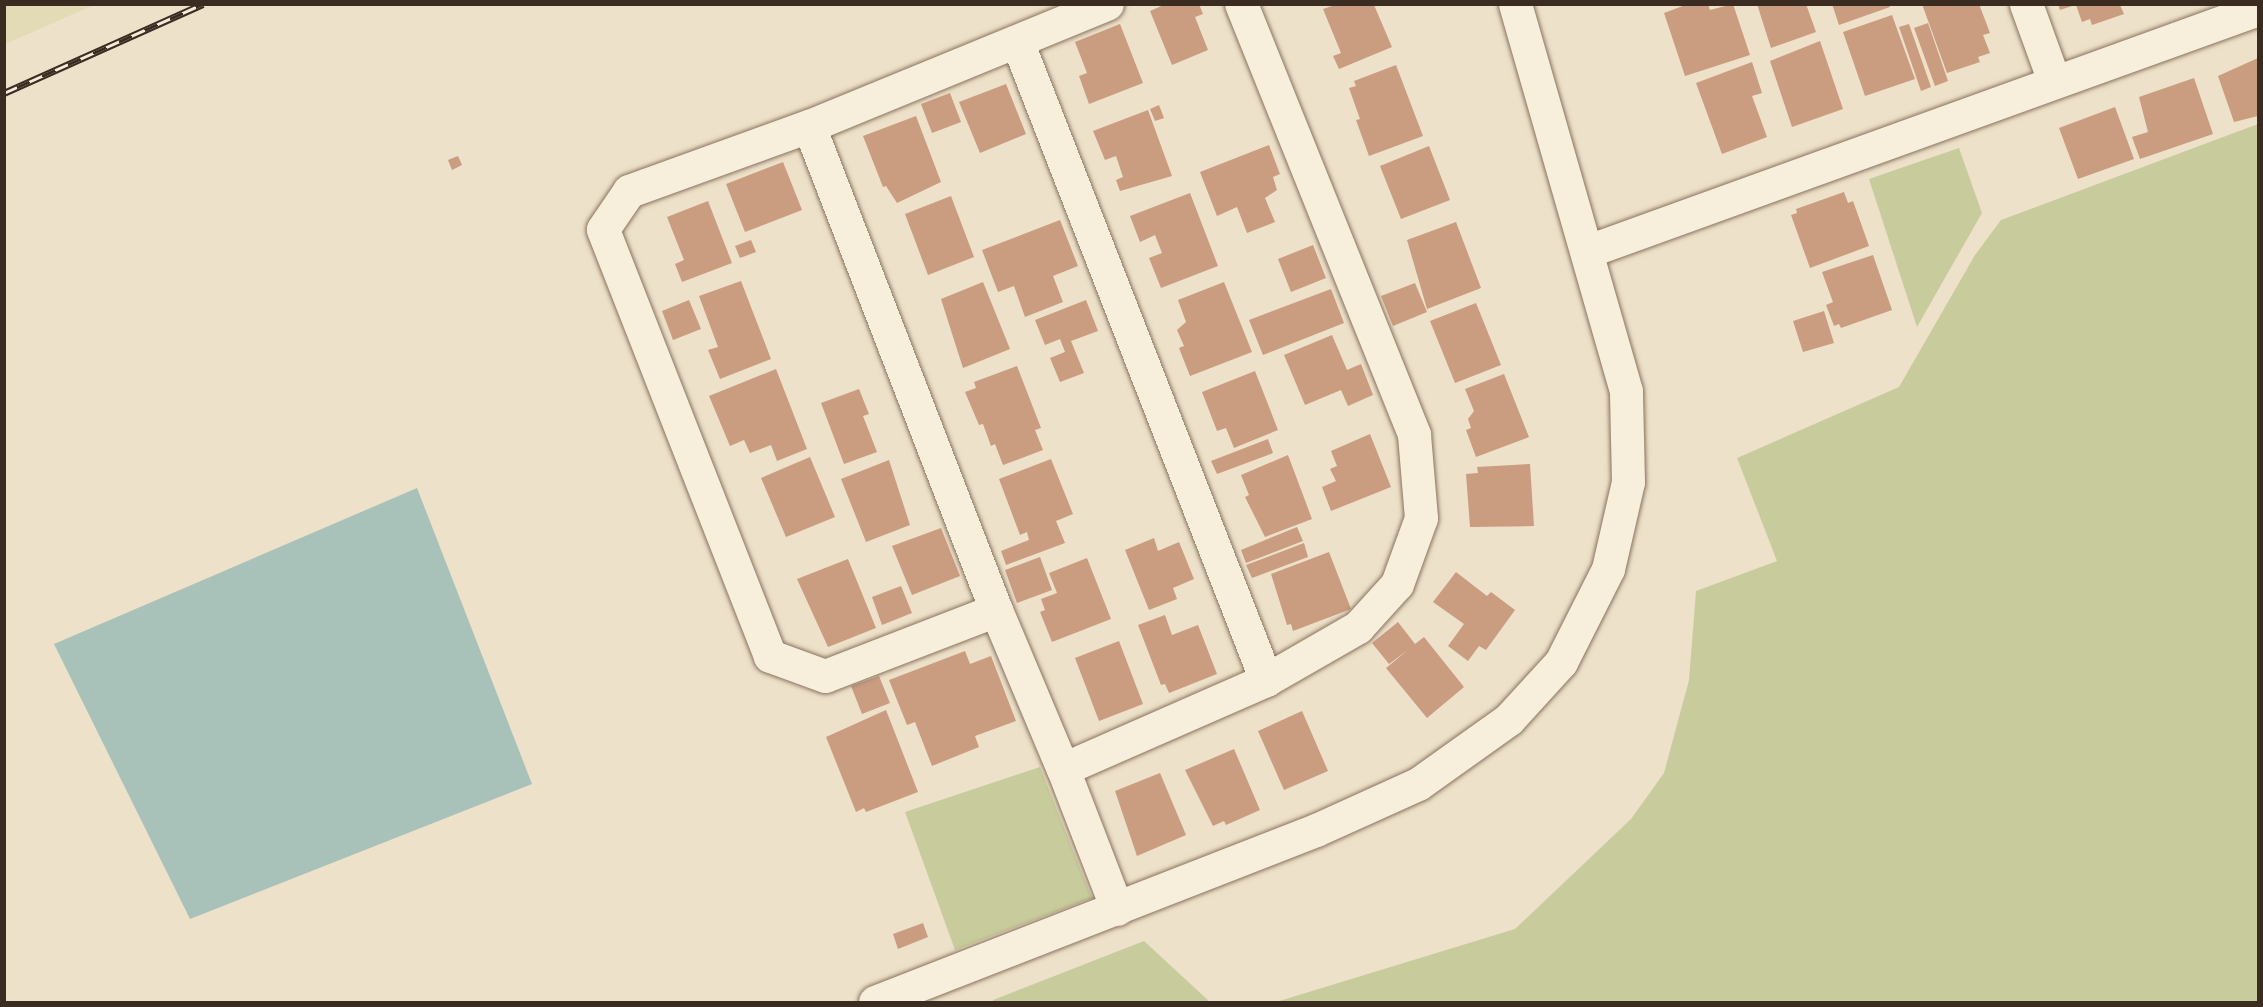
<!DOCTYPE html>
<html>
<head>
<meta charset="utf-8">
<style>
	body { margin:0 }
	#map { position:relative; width:2263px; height:1007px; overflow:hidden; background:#ede1c9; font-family:Lora,serif }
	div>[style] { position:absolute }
	.farmland>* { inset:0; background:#e3dab6 }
	.green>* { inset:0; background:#c8cc9c }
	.water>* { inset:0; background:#a9c2b9 }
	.building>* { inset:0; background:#ca9c80 }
	.roads { filter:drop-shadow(0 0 2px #89735e) drop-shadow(0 0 2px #89735e) }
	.minor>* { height:33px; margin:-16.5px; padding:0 16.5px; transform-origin:16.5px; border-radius:16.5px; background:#f8eedc }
	.rail>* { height:7px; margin-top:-3.5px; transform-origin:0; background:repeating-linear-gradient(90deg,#f5ebd8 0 14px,#3a2c21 0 28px); box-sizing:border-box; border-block:2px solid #3a2c21 }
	span { translate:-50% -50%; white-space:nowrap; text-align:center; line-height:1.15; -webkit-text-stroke:4.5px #f5ebd8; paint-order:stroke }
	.frame { position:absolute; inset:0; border:6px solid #3a2c21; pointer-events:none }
</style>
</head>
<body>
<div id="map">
	<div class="farmland">
		<i style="clip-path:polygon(5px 4px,94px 4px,94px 5px,5px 44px)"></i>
	</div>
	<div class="green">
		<i style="clip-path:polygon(2258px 124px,2258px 1002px,1276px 1002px,1515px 929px,1631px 819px,1664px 773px,1689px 680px,1696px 591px,1777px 561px,1737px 458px,1899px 387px,1975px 255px,2001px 220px)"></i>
		<i style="clip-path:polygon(1959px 148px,1982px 213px,1917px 327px,1869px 179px)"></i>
		<i style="clip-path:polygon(1040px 767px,1092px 898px,955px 950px,905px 812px)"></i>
		<i style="clip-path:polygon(1144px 941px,1210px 1002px,994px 1002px,993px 1000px)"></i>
	</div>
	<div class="water">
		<i style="clip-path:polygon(417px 488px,532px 784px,190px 919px,54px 644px)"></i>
	</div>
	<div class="building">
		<i style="clip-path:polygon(1166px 4px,1199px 4px,1203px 14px,1195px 17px,1208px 50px,1172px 65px,1150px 11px)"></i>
		<i style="clip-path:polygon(1688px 4px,1708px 4px,1710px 10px,1733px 4px,1750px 55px,1685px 76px,1664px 13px)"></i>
		<i style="clip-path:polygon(1757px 4px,1806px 4px,1816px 32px,1771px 48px)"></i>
		<i style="clip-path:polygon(1832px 4px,1889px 4px,1890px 7px,1839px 25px)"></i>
		<i style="clip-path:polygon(1922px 4px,1979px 4px,1990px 33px,1983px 35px,1990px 53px,1978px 57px,1980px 62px,1947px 73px)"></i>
		<i style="clip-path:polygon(2058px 4px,2075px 4px,2075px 5px,2060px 10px)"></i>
		<i style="clip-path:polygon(1335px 5px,1374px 5px,1392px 47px,1339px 69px,1333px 56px,1341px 53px,1323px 9px)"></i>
		<i style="clip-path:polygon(2076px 5px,2120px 5px,2124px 14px,2092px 25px,2090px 19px,2082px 22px)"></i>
		<i style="clip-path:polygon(1892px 15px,1915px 79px,1865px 96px,1843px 32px)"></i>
		<i style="clip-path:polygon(1928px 23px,1948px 81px,1935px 86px,1914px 28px)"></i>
		<i style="clip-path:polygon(1120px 24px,1143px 83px,1089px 104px,1079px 76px,1087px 73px,1075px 42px)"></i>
		<i style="clip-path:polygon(1909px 24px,1931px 87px,1921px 91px,1899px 27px)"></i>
		<i style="clip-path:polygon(1820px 41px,1843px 109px,1792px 127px,1770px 61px)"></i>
		<i style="clip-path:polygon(2258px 58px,2258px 116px,2234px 122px,2218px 76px)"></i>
		<i style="clip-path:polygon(1752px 62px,1762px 93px,1752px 96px,1767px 137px,1722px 154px,1696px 83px)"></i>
		<i style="clip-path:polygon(1396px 65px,1423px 136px,1369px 156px,1356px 120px,1360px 119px,1349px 88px,1356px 86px,1354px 81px)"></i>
		<i style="clip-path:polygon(2194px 78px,2213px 134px,2140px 159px,2132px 137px,2148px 132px,2139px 97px)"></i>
		<i style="clip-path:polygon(1006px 84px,1026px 134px,980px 153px,959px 102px)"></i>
		<i style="clip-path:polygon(950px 93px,961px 122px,932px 133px,921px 104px)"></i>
		<i style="clip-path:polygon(1159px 105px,1164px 118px,1155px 121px,1150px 109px)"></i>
		<i style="clip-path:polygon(2115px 107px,2134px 159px,2078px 179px,2059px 128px)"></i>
		<i style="clip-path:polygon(1148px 110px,1172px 176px,1120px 191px,1116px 180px,1123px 177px,1116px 156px,1105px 160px,1093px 131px)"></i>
		<i style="clip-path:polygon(916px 116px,941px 182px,897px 203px,886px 186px,883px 187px,863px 136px)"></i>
		<i style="clip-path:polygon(1269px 145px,1280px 174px,1273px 177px,1277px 190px,1265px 198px,1275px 222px,1247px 233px,1237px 207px,1217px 216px,1200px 172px)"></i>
		<i style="clip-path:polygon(1429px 146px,1450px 200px,1401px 219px,1380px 166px)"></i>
		<i style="clip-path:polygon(458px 156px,462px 165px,452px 170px,448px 160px)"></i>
		<i style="clip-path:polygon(783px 162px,802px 210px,745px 232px,726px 184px)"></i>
		<i style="clip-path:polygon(1844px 192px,1848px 203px,1853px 201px,1869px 246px,1810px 268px,1791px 215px,1797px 213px,1796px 209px)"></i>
		<i style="clip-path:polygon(1190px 193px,1218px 266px,1161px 288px,1149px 258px,1162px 253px,1155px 235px,1140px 242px,1130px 216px)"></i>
		<i style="clip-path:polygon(951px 196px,974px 257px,928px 275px,905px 214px)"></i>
		<i style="clip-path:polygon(708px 201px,732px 263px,682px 282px,675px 264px,684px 260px,667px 217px)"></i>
		<i style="clip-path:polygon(1060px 220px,1078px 266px,1053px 276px,1063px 302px,1025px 317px,1014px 286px,998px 292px,982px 250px)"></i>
		<i style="clip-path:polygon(1456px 222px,1481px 288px,1427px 309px,1407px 240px)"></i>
		<i style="clip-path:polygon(751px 240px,756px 252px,740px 258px,735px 246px)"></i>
		<i style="clip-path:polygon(1313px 245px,1326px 278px,1291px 292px,1278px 259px)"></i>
		<i style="clip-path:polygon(1873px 255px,1892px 310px,1841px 328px,1839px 324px,1834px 326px,1826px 305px,1833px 302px,1822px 272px)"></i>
		<i style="clip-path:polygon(741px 281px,771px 359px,720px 379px,708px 350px,718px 347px,699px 296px)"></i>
		<i style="clip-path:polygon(983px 282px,1010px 349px,963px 368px,941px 299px)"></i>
		<i style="clip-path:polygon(1224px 282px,1252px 352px,1190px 376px,1179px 348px,1184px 346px,1177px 330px,1186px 322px,1178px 300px)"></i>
		<i style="clip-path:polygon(1415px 283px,1427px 312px,1393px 326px,1381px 296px)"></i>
		<i style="clip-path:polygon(1331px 289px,1344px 323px,1263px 355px,1249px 320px)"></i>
		<i style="clip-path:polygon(689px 300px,701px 329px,673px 340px,662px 311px)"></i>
		<i style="clip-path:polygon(1086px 300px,1098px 331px,1071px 341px,1084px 373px,1060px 382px,1050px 358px,1065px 352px,1060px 339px,1045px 345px,1035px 320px)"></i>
		<i style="clip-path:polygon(1476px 303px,1501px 365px,1455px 383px,1430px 321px)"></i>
		<i style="clip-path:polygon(1824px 311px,1834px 343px,1803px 352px,1793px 321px)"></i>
		<i style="clip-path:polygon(1332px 335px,1347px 370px,1361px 364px,1373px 395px,1348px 406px,1341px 390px,1305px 405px,1284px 355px)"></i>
		<i style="clip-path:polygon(1017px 366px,1041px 428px,1035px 430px,1043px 450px,1003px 465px,995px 444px,991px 446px,983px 424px,979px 425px,965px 392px,976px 388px,974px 382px)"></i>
		<i style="clip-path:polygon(776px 369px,807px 449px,777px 461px,771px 445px,750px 453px,744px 440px,730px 446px,709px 396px)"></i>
		<i style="clip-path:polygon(1255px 371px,1278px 430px,1234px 448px,1226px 428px,1217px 431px,1202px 392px)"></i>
		<i style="clip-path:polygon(1504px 374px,1529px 437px,1476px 457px,1466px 430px,1471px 428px,1468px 419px,1474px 411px,1465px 389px)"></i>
		<i style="clip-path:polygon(859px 389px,869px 414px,863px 416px,877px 452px,844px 464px,821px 403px)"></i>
		<i style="clip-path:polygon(1370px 434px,1391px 487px,1331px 511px,1322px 487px,1336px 481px,1330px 469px,1337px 466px,1331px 451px)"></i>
		<i style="clip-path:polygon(1268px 439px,1273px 453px,1217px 474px,1211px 461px)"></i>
		<i style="clip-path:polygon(1288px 455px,1312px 519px,1265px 537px,1245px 497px,1249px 495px,1241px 475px)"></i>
		<i style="clip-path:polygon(810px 457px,835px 517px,786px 537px,761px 478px)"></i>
		<i style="clip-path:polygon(1051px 459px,1073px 514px,1056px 521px,1065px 543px,1006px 565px,1001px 551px,1029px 540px,1027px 532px,1020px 535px,999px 479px)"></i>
		<i style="clip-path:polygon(889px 460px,910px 525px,866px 542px,841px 479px)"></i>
		<i style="clip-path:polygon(1530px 464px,1534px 526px,1470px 527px,1466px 474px,1478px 473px,1477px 467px)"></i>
		<i style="clip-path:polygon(1297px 527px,1303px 541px,1246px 563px,1241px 550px)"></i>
		<i style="clip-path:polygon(941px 528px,960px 576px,912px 595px,892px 546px)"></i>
		<i style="clip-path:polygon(1154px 538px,1158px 551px,1179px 542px,1194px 579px,1173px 588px,1177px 599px,1149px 610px,1125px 550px)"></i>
		<i style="clip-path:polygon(1304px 543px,1308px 557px,1252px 578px,1246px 565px)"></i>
		<i style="clip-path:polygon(1329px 552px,1351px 609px,1293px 631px,1291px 624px,1287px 625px,1271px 574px)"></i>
		<i style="clip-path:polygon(1040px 557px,1052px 590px,1017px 603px,1005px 570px)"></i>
		<i style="clip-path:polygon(1087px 558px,1111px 619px,1052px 642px,1040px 612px,1045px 610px,1041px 599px,1057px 593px,1049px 573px)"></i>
		<i style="clip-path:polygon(848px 559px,876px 628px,828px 647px,797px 579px)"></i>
		<i style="clip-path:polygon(1456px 572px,1487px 596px,1491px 592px,1515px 610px,1486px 650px,1479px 646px,1468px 661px,1448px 646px,1464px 624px,1433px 602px)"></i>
		<i style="clip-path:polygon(901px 586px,912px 613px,882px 625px,872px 597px)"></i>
		<i style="clip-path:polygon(1165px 615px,1172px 635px,1198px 625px,1217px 674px,1169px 693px,1165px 684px,1161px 685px,1138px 625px)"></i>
		<i style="clip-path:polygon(1398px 622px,1415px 644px,1424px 637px,1464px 687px,1427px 718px,1386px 668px,1408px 650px,1389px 664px,1372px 643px)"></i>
		<i style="clip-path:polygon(1119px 641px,1143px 704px,1099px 721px,1075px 658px)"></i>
		<i style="clip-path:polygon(965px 651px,970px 664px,991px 656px,1016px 721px,975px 736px,979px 747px,932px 766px,915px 722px,907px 725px,889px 680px)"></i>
		<i style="clip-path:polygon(879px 676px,890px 703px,862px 714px,851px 686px)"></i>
		<i style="clip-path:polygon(886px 710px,918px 792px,866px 812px,864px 808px,856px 812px,826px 737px)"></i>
		<i style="clip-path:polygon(1302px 711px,1328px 771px,1284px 790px,1258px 731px)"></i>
		<i style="clip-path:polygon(1234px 749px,1260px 810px,1226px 825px,1224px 821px,1213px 826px,1185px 770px)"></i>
		<i style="clip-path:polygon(1160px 773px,1186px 835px,1137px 856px,1115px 791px)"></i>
		<i style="clip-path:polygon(923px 923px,928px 937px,898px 949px,893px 934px)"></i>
	</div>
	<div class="roads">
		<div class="minor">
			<i style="left:2026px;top:4px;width:82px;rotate:70deg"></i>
			<i style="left:1017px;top:41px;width:686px;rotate:68.71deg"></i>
			<i style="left:809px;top:126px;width:519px;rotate:68.88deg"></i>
			<i style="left:996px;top:610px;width:173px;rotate:67.2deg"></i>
			<i style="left:1063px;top:769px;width:222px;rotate:-23.7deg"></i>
			<i style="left:1266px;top:680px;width:106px;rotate:-29.9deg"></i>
			<i style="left:1358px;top:627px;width:58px;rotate:-47.8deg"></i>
			<i style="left:1397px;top:584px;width:70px;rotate:-70deg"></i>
			<i style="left:1421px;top:518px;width:84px;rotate:-94.8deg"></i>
			<i style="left:1414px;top:434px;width:463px;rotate:-111.9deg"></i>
			<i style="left:1588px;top:251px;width:712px;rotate:-19.86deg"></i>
			<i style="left:996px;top:610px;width:183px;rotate:158.9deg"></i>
			<i style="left:825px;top:676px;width:59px;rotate:-160deg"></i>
			<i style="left:770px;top:656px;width:458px;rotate:-111.4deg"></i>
			<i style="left:603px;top:229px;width:46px;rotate:-55.6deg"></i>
			<i style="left:629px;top:191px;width:191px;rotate:-19.9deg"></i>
			<i style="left:809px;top:126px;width:322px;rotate:-22.3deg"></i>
			<i style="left:1063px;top:769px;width:150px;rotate:68.9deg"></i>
			<i style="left:875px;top:1002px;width:473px;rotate:-21.3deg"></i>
			<i style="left:1316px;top:830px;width:112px;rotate:-24.3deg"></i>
			<i style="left:1418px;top:784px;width:112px;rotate:-35.5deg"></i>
			<i style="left:1509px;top:719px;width:77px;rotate:-47.6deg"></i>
			<i style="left:1561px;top:662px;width:104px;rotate:-63.2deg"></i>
			<i style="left:1608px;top:569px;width:89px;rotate:-77.1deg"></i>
			<i style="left:1628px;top:482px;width:91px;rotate:-91.3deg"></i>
			<i style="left:1626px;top:391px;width:403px;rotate:-106deg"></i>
		</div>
	</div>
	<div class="rail">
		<i style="left:4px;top:93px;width:218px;rotate:-24.1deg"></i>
	</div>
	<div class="frame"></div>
</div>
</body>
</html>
